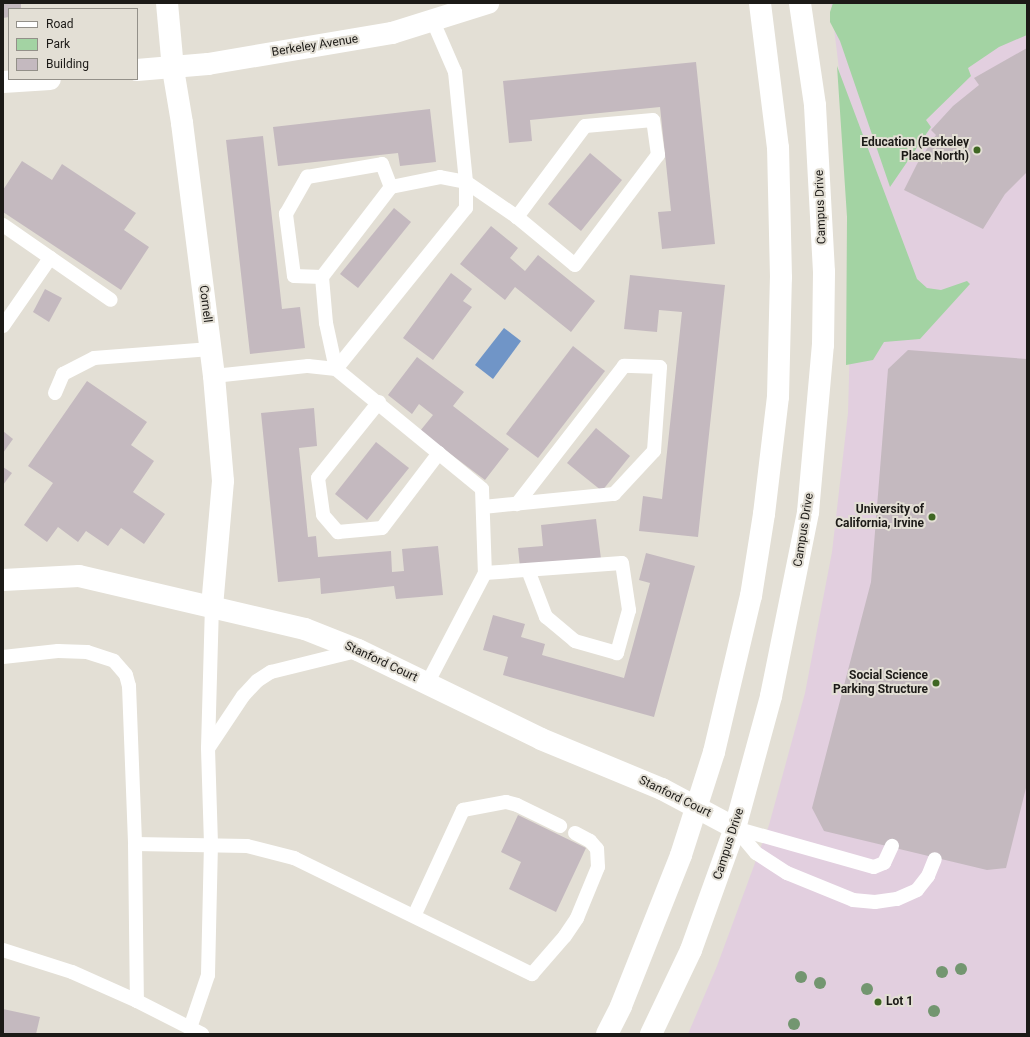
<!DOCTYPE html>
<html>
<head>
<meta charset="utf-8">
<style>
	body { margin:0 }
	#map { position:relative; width:1030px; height:1037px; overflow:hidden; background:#e3dfd5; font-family:Roboto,sans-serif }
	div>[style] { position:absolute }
	.education>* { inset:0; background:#e2cfdf }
	.green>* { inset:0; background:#a3d3a3 }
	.water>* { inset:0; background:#7095c7 }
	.building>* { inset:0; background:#c4b9bf }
	.service>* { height:14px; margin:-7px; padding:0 7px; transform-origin:7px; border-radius:7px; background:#fff }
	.minor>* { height:22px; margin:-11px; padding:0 11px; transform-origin:11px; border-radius:11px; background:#fff }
	.tertiary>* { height:22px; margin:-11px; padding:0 11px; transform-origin:11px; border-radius:11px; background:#fff }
	.secondary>* { height:22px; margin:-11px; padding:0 11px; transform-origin:11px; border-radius:11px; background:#fff }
	.trees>* { width:12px; height:12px; margin:-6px; border-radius:50%; background:#739670 }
	.dots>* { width:11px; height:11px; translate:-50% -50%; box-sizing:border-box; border:2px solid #e3dfd5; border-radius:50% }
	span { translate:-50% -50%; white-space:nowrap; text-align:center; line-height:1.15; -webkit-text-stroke:4px #e3dfd5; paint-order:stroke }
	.street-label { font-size:12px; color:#1c1a17 }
	.poi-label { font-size:12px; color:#1c1a17; font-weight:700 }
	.right { translate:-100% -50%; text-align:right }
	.left { translate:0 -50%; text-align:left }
	.frame { position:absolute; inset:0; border:4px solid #1c1a17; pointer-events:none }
	.legend { position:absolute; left:8px; top:8px; width:130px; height:72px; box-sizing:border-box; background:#e3dfd5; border:1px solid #939089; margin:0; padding:5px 7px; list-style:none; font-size:12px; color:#1c1a17 }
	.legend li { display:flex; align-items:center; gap:8px; height:20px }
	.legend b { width:20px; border:1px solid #939089 }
</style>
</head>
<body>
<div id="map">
	<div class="education">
		<i style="clip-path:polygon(831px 3px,1027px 3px,1027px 1034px,688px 1034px,717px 966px,769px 825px,805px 693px,832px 552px,848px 413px,852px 267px,844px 111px)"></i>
	</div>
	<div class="green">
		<i style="clip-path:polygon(833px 3px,1027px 3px,1027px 35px,999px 47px,968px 68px,971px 76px,926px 120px,931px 127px,890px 187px,840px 41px,830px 22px,830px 12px)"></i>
		<i style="clip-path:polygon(837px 66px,917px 279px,927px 288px,941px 290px,967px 281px,970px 284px,920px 339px,884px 342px,873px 360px,846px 365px,847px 217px)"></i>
	</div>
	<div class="water">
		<i style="clip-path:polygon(504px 328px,521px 341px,493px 379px,475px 365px)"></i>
	</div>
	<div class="building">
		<i style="clip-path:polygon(3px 3px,21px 3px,21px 9px,9px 9px,9px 17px,3px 18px)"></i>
		<i style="clip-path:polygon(1027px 48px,1027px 172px,1005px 194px,983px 229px,904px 190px,917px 164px,936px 135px,931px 130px,953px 106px,979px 85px,974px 78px)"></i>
		<i style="clip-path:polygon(696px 62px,715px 244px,662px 249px,658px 212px,671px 211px,660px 107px,530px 120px,532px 141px,509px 143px,503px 81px)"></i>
		<i style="clip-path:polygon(430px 109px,436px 162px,400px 166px,398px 153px,278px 166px,273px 127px)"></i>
		<i style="clip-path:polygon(263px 136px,282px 309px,300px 307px,305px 348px,250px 354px,226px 140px)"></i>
		<i style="clip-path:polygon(590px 153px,622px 180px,581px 231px,548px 204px)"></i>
		<i style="clip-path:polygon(22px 161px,52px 180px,62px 164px,136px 213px,124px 230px,149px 247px,121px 290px,3px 212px,3px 190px)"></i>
		<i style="clip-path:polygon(394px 208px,411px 222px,358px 288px,340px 274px)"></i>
		<i style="clip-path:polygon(491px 226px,518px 248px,510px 258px,525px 271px,538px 255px,595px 301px,571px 332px,515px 287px,505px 300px,460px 264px)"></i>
		<i style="clip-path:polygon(451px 273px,472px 289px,463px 301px,472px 307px,433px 360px,403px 338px)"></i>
		<i style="clip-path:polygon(630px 275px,725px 285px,698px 537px,639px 531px,643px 496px,662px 499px,682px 312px,659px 310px,657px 332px,624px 329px)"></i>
		<i style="clip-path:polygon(45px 289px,62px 298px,49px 322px,33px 312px)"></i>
		<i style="clip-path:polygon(573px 346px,605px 371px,538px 458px,506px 434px)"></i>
		<i style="clip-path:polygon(908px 350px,1027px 359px,1027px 784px,1006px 868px,987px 870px,824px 831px,812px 808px,871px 582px,888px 369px)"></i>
		<i style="clip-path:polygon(417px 357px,464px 392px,453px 406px,509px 449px,485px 480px,420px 431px,433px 415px,419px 404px,412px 414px,388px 395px)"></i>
		<i style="clip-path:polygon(87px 381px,147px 422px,131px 445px,154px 461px,133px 492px,165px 514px,144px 544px,121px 528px,108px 546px,86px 531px,78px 542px,58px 527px,47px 542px,24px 525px,53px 483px,28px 466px)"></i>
		<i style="clip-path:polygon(314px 408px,317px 446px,299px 448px,308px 537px,316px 536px,318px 557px,391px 551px,392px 572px,404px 571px,402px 549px,438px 546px,443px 595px,396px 599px,394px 586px,321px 594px,320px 578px,278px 582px,261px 413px)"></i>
		<i style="clip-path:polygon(596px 428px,630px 456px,602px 491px,567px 463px)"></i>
		<i style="clip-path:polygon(3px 431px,13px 439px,3px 453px)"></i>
		<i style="clip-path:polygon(376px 442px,409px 468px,367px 520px,335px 494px)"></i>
		<i style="clip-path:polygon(3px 467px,12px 473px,3px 485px)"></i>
		<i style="clip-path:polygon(596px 519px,601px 559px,520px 567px,518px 548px,543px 546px,541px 525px)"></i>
		<i style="clip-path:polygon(646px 553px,695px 566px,654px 717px,503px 675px,508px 657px,483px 650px,493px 615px,525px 624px,521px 637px,545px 644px,542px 655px,624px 678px,650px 583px,639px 580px)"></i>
		<i style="clip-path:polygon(518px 815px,586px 848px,556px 912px,509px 889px,521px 862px,501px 852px)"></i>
		<i style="clip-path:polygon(3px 1009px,40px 1017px,36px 1034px,3px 1034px)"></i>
	</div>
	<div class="service">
		<i style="left:3px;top:225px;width:131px;rotate:34.8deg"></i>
		<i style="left:322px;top:277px;width:28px;rotate:-178deg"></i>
		<i style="left:294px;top:276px;width:63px;rotate:-97.4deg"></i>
		<i style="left:286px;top:214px;width:43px;rotate:-60.4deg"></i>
		<i style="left:307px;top:177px;width:76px;rotate:-9.8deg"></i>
		<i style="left:382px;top:164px;width:25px;rotate:69deg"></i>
		<i style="left:3px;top:326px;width:83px;rotate:-55.3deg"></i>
		<i style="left:336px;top:369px;width:47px;rotate:-102.3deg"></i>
		<i style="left:326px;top:323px;width:46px;rotate:-95deg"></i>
		<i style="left:322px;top:277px;width:113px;rotate:-52.5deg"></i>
		<i style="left:391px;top:187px;width:50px;rotate:-11.5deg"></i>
		<i style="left:440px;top:177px;width:26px;rotate:11deg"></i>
		<i style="left:466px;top:182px;width:62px;rotate:34.5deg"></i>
		<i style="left:517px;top:217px;width:75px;rotate:39.6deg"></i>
		<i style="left:575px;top:265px;width:138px;rotate:-53deg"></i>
		<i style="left:658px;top:155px;width:35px;rotate:-98deg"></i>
		<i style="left:653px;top:120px;width:68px;rotate:175deg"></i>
		<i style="left:585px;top:126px;width:114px;rotate:126.8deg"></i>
		<i style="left:336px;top:369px;width:207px;rotate:-51.1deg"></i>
		<i style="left:466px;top:208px;width:26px;rotate:-90deg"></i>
		<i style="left:466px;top:182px;width:111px;rotate:-95.7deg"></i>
		<i style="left:455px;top:72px;width:58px;rotate:-113.5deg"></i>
		<i style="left:214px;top:376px;width:95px;rotate:-6.1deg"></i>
		<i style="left:308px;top:366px;width:28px;rotate:6deg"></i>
		<i style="left:336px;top:369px;width:189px;rotate:39.4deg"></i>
		<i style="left:482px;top:489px;width:84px;rotate:88deg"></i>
		<i style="left:485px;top:573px;width:125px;rotate:117.6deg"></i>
		<i style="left:55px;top:393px;width:21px;rotate:-67deg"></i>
		<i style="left:63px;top:374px;width:35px;rotate:-27deg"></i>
		<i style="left:94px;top:358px;width:117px;rotate:-4.4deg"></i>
		<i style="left:379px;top:402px;width:97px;rotate:128.8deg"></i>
		<i style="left:318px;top:478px;width:37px;rotate:82deg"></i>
		<i style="left:323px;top:515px;width:23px;rotate:49deg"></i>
		<i style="left:338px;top:532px;width:44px;rotate:-5.2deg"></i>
		<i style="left:382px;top:528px;width:94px;rotate:-52.8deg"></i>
		<i style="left:483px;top:507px;width:132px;rotate:-5.7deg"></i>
		<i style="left:614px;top:494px;width:59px;rotate:-47.1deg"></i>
		<i style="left:654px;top:451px;width:84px;rotate:-85.9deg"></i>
		<i style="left:660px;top:367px;width:36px;rotate:-178deg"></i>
		<i style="left:624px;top:366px;width:175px;rotate:127.8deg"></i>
		<i style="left:485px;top:573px;width:137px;rotate:-4.2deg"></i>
		<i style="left:622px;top:563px;width:48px;rotate:81.5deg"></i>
		<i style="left:629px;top:610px;width:45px;rotate:105.6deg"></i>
		<i style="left:617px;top:653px;width:44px;rotate:-164.1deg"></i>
		<i style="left:575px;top:641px;width:38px;rotate:-140deg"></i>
		<i style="left:546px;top:617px;width:50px;rotate:-111deg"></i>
		<i style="left:3px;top:657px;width:55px;rotate:-6.2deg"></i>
		<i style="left:58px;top:651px;width:29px;rotate:2deg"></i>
		<i style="left:87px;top:652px;width:28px;rotate:18deg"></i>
		<i style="left:114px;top:661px;width:18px;rotate:49deg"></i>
		<i style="left:126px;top:675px;width:11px;rotate:75deg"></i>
		<i style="left:129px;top:686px;width:158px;rotate:87.8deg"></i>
		<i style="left:135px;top:844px;width:157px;rotate:89.3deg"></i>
		<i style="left:209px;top:747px;width:61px;rotate:-56.3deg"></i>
		<i style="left:243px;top:696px;width:21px;rotate:-47deg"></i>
		<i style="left:257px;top:681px;width:17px;rotate:-33deg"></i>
		<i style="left:271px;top:672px;width:88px;rotate:-13.9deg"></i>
		<i style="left:735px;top:828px;width:33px;rotate:50deg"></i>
		<i style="left:756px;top:853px;width:37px;rotate:33deg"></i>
		<i style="left:787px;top:873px;width:71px;rotate:22.2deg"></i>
		<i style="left:853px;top:900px;width:22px;rotate:5deg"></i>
		<i style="left:875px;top:902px;width:22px;rotate:-8deg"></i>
		<i style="left:897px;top:899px;width:22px;rotate:-24deg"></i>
		<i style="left:917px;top:890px;width:18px;rotate:-52deg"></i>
		<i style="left:928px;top:876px;width:18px;rotate:-68deg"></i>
		<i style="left:735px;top:828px;width:144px;rotate:15.7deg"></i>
		<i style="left:874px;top:867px;width:11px;rotate:-22deg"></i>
		<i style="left:884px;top:863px;width:19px;rotate:-65deg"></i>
		<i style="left:135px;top:844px;width:112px;rotate:1deg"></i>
		<i style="left:247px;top:846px;width:49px;rotate:14.3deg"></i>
		<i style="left:294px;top:858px;width:265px;rotate:26deg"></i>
		<i style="left:532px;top:974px;width:50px;rotate:-49deg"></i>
		<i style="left:565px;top:936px;width:22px;rotate:-56deg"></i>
		<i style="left:577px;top:918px;width:55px;rotate:-67.6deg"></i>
		<i style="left:598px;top:867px;width:18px;rotate:-93deg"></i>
		<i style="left:597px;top:849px;width:11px;rotate:-131deg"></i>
		<i style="left:590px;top:841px;width:17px;rotate:-152deg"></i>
		<i style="left:414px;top:916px;width:117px;rotate:-65.2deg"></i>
		<i style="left:463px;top:810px;width:44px;rotate:-10.5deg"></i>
		<i style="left:506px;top:802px;width:11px;rotate:15deg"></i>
		<i style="left:517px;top:805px;width:48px;rotate:26deg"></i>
		<i style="left:3px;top:950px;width:72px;rotate:17.7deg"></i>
		<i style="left:72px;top:972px;width:71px;rotate:24deg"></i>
		<i style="left:137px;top:1001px;width:73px;rotate:26.9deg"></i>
		<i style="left:190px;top:1028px;width:56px;rotate:-71.2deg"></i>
		<i style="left:208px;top:975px;width:131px;rotate:-88.7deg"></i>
		<i style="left:211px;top:844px;width:96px;rotate:-91.8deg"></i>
		<i style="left:208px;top:748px;width:142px;rotate:-88.4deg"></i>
	</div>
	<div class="minor">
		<i style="left:167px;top:3px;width:66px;rotate:84.8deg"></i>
		<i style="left:173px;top:69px;width:55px;rotate:80.5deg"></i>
		<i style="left:182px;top:123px;width:255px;rotate:82.8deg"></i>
		<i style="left:214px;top:376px;width:105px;rotate:85.1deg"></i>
		<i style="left:223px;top:481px;width:125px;rotate:95deg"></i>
		<i style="left:3px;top:580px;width:76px;rotate:-3deg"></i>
		<i style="left:79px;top:576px;width:232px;rotate:13.2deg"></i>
		<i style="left:305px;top:629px;width:57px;rotate:21.6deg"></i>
		<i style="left:358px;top:650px;width:203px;rotate:25.9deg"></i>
		<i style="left:541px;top:739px;width:131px;rotate:22.5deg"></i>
		<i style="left:662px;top:789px;width:83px;rotate:28.1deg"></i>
	</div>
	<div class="tertiary">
		<i style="left:137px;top:70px;width:71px;rotate:-4.8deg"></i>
		<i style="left:208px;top:64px;width:187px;rotate:-9.6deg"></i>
		<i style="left:392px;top:33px;width:101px;rotate:-17.4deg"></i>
		<i style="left:3px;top:82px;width:47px;rotate:-3.7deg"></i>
	</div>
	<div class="secondary">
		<i style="left:607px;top:1034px;width:31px;rotate:-63deg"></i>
		<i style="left:621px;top:1006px;width:162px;rotate:-68.3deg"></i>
		<i style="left:681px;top:855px;width:108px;rotate:-72.2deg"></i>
		<i style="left:714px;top:752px;width:160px;rotate:-76.7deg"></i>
		<i style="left:751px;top:596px;width:83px;rotate:-81deg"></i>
		<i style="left:764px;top:514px;width:118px;rotate:-83.2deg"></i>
		<i style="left:778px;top:397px;width:119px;rotate:-88.6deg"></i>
		<i style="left:781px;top:278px;width:130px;rotate:-91.3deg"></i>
		<i style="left:778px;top:148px;width:146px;rotate:-97.1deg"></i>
		<i style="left:651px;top:1034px;width:93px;rotate:-64.5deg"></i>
		<i style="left:691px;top:950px;width:130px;rotate:-70.2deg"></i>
		<i style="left:735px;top:828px;width:137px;rotate:-74.7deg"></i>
		<i style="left:771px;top:696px;width:188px;rotate:-78.6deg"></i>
		<i style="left:808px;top:512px;width:168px;rotate:-84.9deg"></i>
		<i style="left:823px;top:345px;width:73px;rotate:-89.2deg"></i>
		<i style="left:824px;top:272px;width:167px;rotate:-93.1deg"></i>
		<i style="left:815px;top:105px;width:103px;rotate:-98.4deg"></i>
	</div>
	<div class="trees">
		<i style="left:961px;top:969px"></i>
		<i style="left:942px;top:972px"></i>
		<i style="left:801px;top:977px"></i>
		<i style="left:820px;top:983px"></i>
		<i style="left:867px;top:989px"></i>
		<i style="left:934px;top:1011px"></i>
		<i style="left:794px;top:1024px"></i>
	</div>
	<div class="dots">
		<i style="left:977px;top:150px;background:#3f6723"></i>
		<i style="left:932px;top:517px;background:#3f6723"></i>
		<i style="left:936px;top:683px;background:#3f6723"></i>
		<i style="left:878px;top:1002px;background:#3f6723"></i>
	</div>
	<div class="street-label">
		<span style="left:315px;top:46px;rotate:-9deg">Berkeley Avenue</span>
		<span style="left:821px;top:207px;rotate:-92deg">Campus Drive</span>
		<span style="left:205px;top:304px;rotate:83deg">Cornell</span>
		<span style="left:804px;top:530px;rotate:-81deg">Campus Drive</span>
		<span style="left:381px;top:662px;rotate:25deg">Stanford Court</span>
		<span style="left:675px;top:797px;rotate:26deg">Stanford Court</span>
		<span style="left:729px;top:844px;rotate:-72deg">Campus Drive</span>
	</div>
	<div class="poi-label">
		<span class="right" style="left:969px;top:150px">Education (Berkeley<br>Place North)</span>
		<span class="right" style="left:924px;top:517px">University of<br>California, Irvine</span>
		<span class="right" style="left:928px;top:683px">Social Science<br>Parking Structure</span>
		<span class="left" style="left:886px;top:1002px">Lot 1</span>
	</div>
	<div class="frame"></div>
	<ul class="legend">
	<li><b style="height:5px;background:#fff"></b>Road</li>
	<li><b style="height:11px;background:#a3d3a3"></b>Park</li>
	<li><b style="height:11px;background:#c4b9bf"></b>Building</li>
	</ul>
</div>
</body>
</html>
